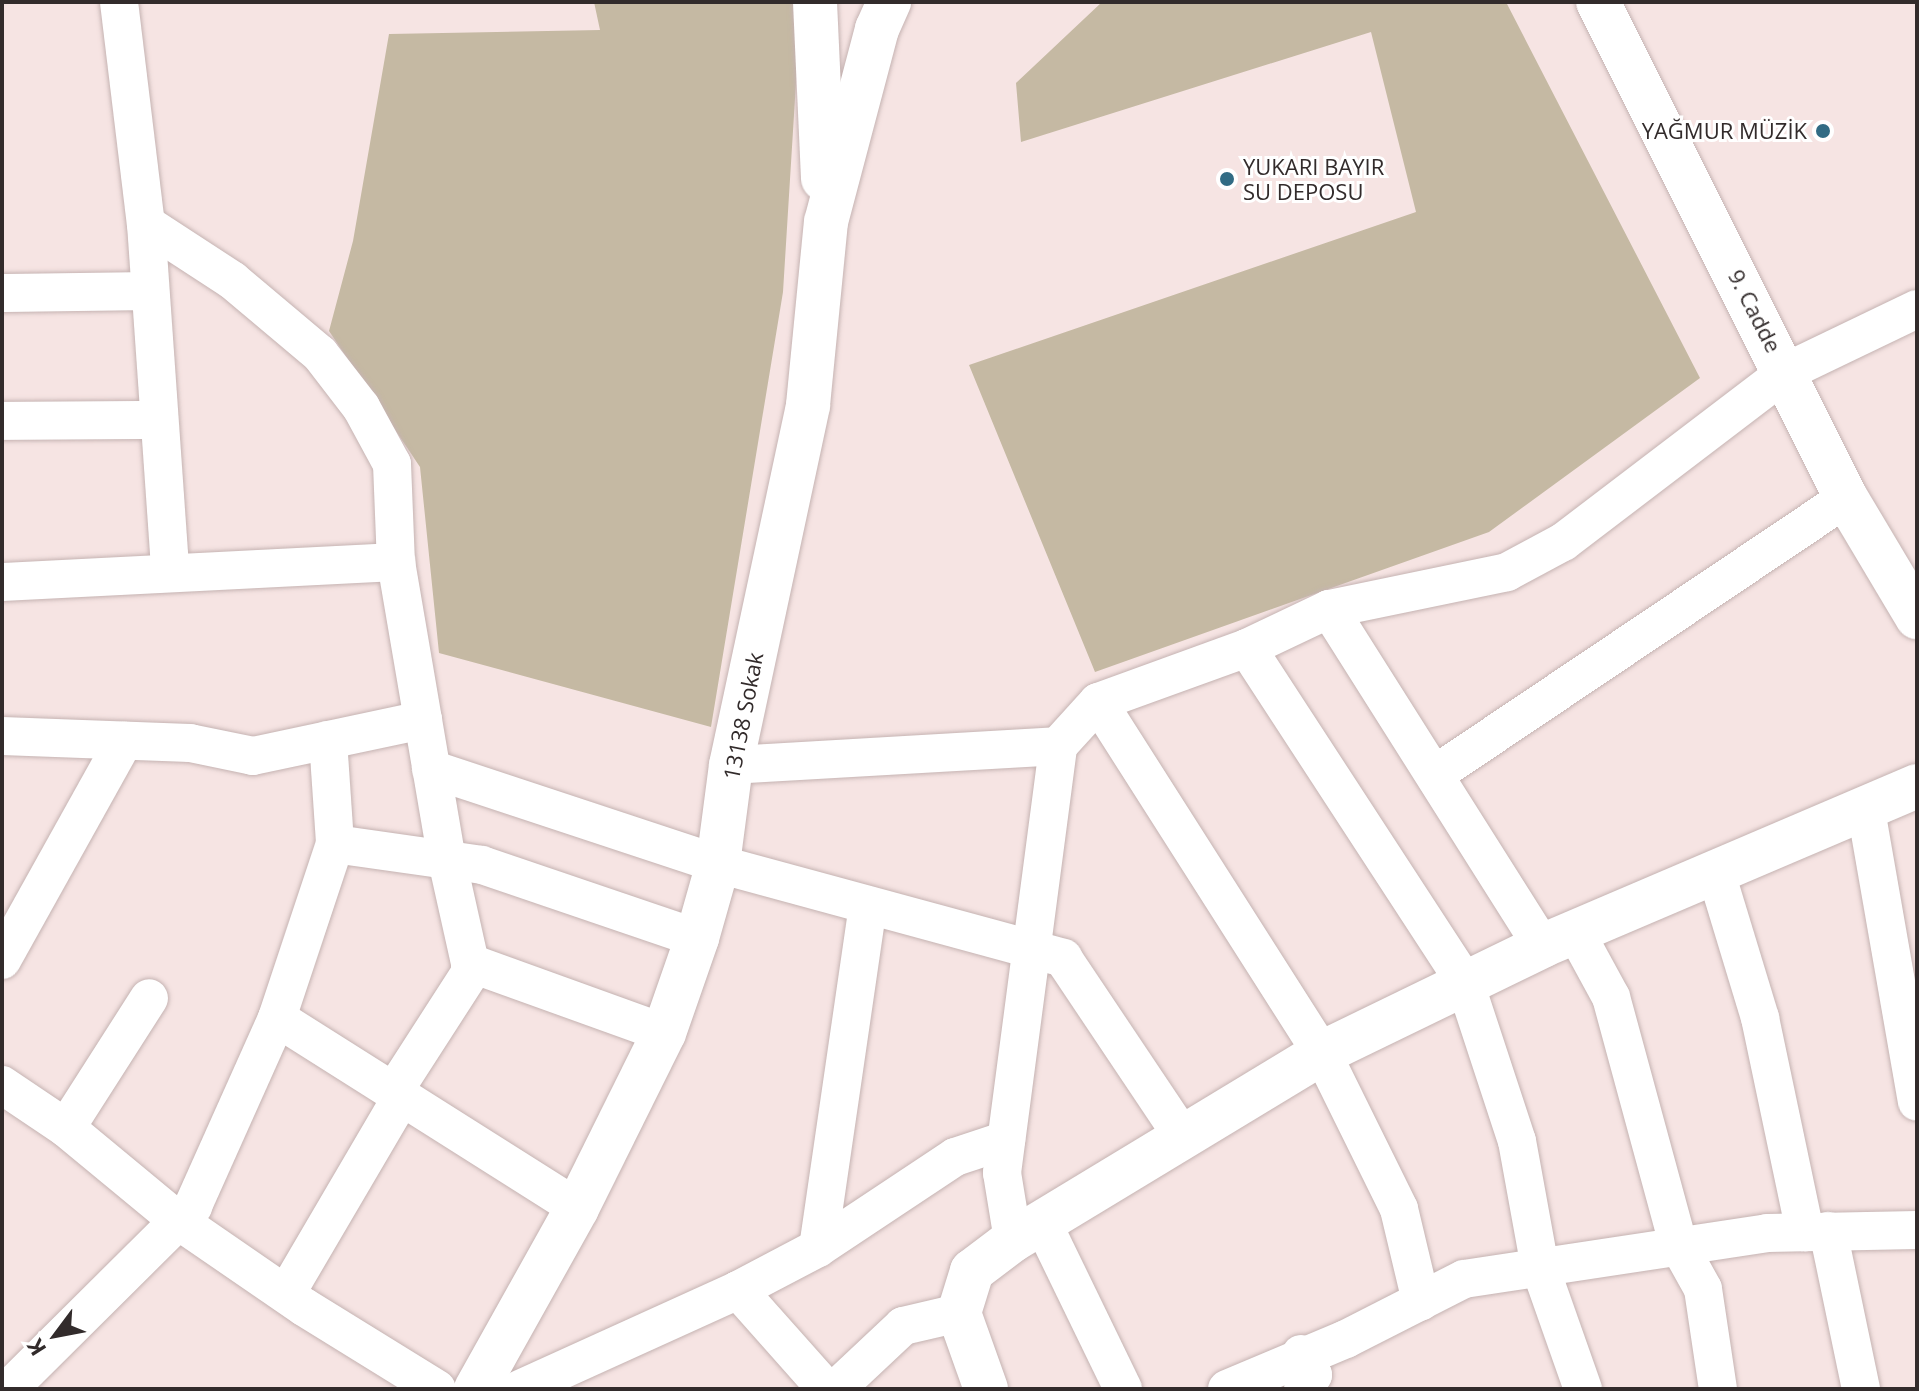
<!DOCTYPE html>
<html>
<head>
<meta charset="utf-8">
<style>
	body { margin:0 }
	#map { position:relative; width:1919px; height:1391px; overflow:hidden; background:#f6e4e3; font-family:"Open Sans",sans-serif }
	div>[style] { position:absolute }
	.green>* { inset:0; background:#c5b9a3 }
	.roads { filter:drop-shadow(0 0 2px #c5b3b2) drop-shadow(0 0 2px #c5b3b2) }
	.street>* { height:38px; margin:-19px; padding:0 19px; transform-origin:19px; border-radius:19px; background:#fff }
	.secondary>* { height:44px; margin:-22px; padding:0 22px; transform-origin:22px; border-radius:22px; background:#fff }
	.dots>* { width:22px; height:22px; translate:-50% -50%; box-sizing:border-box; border:4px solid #fff; border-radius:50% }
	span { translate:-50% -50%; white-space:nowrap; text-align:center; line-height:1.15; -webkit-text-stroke:6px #fff; paint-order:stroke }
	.poi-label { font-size:22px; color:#322b2b }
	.right { translate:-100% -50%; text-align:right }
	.left { translate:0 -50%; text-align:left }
	.street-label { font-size:22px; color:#322b2b }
	.frame { position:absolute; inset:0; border:4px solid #322b2b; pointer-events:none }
	.north { position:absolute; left:16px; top:1295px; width:80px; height:80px; -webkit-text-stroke:6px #fff; paint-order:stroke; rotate:238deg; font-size:22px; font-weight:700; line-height:32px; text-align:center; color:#322b2b }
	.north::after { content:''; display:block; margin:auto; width:28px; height:36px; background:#322b2b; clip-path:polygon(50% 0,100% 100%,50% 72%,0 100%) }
</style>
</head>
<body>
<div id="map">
	<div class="green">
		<i style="clip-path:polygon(594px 2px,801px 2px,783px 292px,711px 727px,439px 653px,420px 467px,329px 331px,353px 241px,389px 34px,600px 30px)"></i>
		<i style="clip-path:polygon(1102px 2px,1506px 2px,1700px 378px,1489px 532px,1095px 672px,969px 365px,1416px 212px,1371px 32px,1021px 142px,1016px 83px)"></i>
	</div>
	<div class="roads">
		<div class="street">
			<i style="left:119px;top:2px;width:224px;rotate:83.1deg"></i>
			<i style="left:146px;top:224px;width:103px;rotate:33.1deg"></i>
			<i style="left:232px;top:280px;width:115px;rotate:40.1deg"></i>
			<i style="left:320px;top:354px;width:67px;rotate:52.3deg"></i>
			<i style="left:361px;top:407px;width:65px;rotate:61.5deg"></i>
			<i style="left:392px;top:464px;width:98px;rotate:87.7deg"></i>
			<i style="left:396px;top:562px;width:302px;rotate:80.3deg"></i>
			<i style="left:447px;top:860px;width:106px;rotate:77.4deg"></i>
			<i style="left:146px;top:224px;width:347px;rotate:86deg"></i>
			<i style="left:2px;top:293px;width:148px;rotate:-0.8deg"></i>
			<i style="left:2px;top:421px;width:157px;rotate:-0.4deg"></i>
			<i style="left:2px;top:582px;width:395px;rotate:-2.9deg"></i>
			<i style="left:1329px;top:609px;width:399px;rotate:57.7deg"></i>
			<i style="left:1247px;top:648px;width:400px;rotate:56.9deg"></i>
			<i style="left:1465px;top:983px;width:166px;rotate:71.8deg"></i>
			<i style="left:1517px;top:1141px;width:128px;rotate:79.7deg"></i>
			<i style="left:1540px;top:1267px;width:129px;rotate:70.6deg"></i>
			<i style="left:1098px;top:702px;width:416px;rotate:57.5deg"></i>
			<i style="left:1322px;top:1053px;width:174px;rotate:63.7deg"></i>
			<i style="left:1399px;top:1209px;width:95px;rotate:76.6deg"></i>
			<i style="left:2px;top:736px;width:188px;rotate:2.1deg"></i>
			<i style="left:190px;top:743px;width:64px;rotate:11.7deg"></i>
			<i style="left:253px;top:756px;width:174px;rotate:-12deg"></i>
			<i style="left:328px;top:740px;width:104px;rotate:86.1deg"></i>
			<i style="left:731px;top:765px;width:328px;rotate:-3.3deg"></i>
			<i style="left:431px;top:769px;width:302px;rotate:18.3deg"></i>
			<i style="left:718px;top:864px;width:358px;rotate:15.2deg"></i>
			<i style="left:1063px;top:958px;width:216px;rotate:56.2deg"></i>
			<i style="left:1437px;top:773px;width:493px;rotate:-33.9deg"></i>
			<i style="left:1866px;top:810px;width:296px;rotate:80.1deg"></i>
			<i style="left:1716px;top:873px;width:152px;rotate:73.1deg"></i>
			<i style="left:1760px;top:1018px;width:219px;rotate:78.1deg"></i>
			<i style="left:1575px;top:931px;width:75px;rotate:61.4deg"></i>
			<i style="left:1611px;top:997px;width:256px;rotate:74.8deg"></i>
			<i style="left:1678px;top:1244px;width:51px;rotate:60.9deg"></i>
			<i style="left:1703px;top:1289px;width:101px;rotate:81.5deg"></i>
			<i style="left:2px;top:960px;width:251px;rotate:-60.9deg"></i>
			<i style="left:277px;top:1018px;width:355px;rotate:32.3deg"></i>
			<i style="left:2px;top:1085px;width:77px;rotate:33.9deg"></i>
			<i style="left:66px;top:1128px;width:143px;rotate:39.6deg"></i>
			<i style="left:176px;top:1219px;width:155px;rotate:34.5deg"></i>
			<i style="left:304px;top:1307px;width:156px;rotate:31.7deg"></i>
			<i style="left:394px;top:1091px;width:140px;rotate:-57.2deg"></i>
			<i style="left:470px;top:973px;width:10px;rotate:-90deg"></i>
			<i style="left:470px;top:963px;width:206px;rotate:19.8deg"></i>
			<i style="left:66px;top:1128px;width:154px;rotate:-57.4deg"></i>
			<i style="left:1043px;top:1224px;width:183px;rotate:64.1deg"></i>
			<i style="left:1828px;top:1231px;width:161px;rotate:78.2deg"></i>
			<i style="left:1013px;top:1240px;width:68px;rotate:-99.3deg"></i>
			<i style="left:1002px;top:1173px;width:431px;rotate:-82.5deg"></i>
			<i style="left:1058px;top:746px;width:59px;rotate:-47.7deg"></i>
			<i style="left:1098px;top:702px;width:158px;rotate:-19.9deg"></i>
			<i style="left:1247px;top:648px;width:91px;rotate:-25.4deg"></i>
			<i style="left:1329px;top:609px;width:182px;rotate:-11.7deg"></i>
			<i style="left:1507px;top:572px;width:64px;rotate:-28.2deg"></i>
			<i style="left:1563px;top:542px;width:280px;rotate:-37.3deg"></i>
			<i style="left:1786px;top:372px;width:145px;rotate:-25.7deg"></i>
			<i style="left:818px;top:1248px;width:346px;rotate:-81.7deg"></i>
			<i style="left:738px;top:1290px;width:132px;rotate:48.4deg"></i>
			<i style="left:286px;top:1294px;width:229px;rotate:-59.6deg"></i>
			<i style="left:1301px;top:1354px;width:24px;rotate:60deg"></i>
			<i style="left:1313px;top:1375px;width:17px;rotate:126deg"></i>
			<i style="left:9px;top:1389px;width:260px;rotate:-44.8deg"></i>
			<i style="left:193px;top:1206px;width:206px;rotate:-65.9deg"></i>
			<i style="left:277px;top:1018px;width:183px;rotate:-71.6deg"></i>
			<i style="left:335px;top:844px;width:148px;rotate:8.1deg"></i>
			<i style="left:482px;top:865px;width:227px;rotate:18.8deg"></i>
			<i style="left:520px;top:1389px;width:239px;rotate:-24.4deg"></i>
			<i style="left:738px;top:1290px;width:90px;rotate:-27.7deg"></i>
			<i style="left:818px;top:1248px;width:164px;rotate:-33.6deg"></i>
			<i style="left:955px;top:1157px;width:54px;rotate:-18.4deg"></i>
			<i style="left:836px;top:1389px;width:92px;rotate:-43.2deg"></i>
			<i style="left:903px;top:1326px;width:57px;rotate:-13.1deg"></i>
			<i style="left:1227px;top:1389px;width:129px;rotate:-22.8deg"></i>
			<i style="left:1346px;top:1339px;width:132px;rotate:-27deg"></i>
			<i style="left:1464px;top:1279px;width:306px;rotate:-8.6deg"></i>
			<i style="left:1767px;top:1233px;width:150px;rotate:-1.1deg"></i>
		</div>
		<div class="secondary">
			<i style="left:815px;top:2px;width:177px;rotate:87.4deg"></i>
			<i style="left:1598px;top:2px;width:555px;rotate:63.43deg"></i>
			<i style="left:1846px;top:498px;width:139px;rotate:59.2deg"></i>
			<i style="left:476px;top:1389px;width:207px;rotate:-60.8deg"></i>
			<i style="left:577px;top:1208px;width:195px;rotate:-63.6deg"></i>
			<i style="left:664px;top:1033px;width:101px;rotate:-70.8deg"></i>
			<i style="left:697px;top:938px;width:77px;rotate:-74.2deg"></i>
			<i style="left:718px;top:864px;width:100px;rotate:-82.5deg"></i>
			<i style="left:731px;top:765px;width:368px;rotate:-77.9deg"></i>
			<i style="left:808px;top:405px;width:184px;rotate:-84.4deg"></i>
			<i style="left:826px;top:222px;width:200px;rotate:-75.2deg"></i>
			<i style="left:877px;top:29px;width:30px;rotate:-66deg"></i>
			<i style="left:986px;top:1389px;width:81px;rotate:-109.6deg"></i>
			<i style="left:959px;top:1313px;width:44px;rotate:-72.8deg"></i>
			<i style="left:972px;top:1271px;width:51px;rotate:-37.1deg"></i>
			<i style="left:1013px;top:1240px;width:361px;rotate:-31.2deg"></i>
			<i style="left:1322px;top:1053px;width:245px;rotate:-25.9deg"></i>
			<i style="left:1542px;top:946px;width:408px;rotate:-23.1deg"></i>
		</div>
	</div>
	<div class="dots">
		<i style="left:1823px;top:131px;background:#316b84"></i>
		<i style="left:1227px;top:179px;background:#316b84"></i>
	</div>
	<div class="poi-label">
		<span class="right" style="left:1807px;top:131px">YAĞMUR MÜZİK</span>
		<span class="left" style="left:1243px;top:179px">YUKARI BAYIR<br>SU DEPOSU</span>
	</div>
	<div class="street-label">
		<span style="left:1755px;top:311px;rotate:63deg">9. Cadde</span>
		<span style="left:743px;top:716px;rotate:-79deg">13138 Sokak</span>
	</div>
	<div class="frame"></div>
	<div class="north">K</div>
</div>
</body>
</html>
